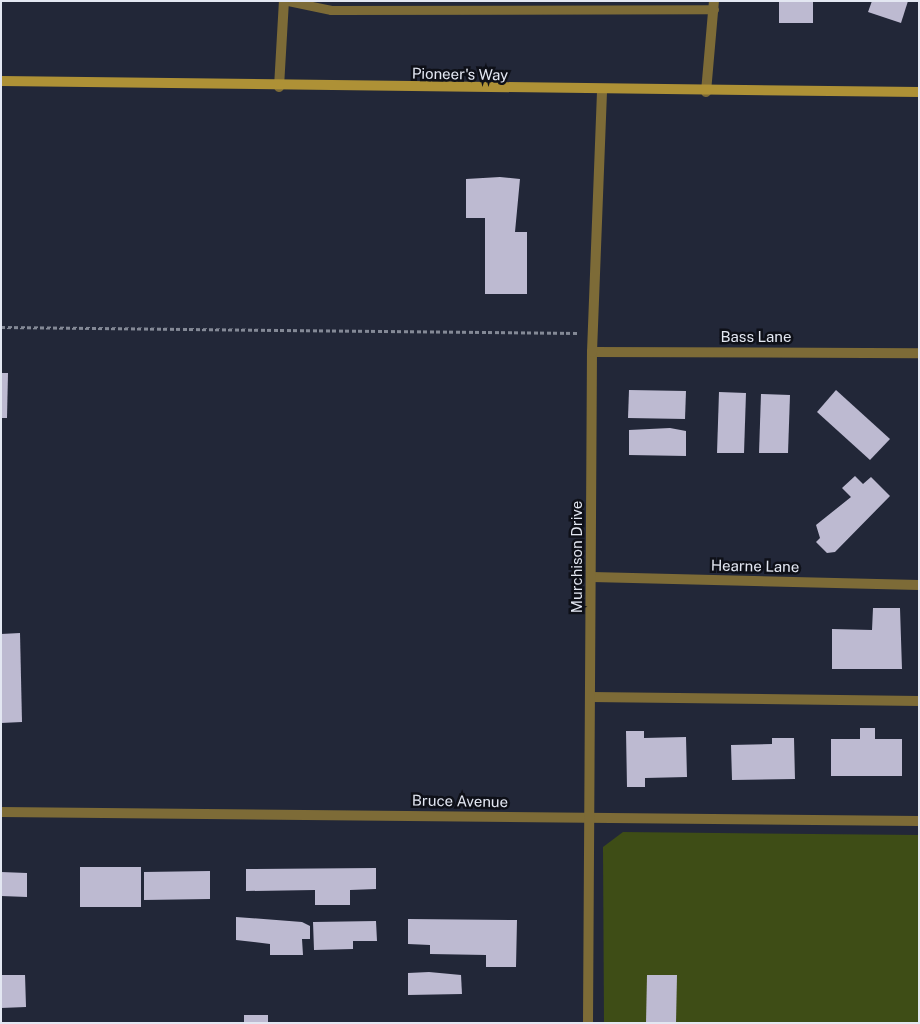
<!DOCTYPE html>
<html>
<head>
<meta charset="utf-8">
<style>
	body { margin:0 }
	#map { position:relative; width:920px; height:1024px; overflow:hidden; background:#222738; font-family:"Public Sans",sans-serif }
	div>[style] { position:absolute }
	.green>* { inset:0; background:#3e4d16 }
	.building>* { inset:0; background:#bdbad1 }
	.path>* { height:3px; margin-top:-1.5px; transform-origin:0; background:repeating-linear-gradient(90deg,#848996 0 4px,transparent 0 6.5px) }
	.service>* { height:9px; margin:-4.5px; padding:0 4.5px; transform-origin:4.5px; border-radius:4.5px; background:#7d6b37 }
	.minor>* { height:10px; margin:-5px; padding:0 5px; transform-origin:5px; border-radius:5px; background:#7d6b37 }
	.secondary>* { height:10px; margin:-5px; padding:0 5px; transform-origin:5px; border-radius:5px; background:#ae9136 }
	span { translate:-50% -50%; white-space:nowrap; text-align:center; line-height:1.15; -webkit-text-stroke:5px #0e1018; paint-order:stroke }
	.street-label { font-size:15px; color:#e3e7f2 }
	.frame { position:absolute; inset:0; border:2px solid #e3e7f2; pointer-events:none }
</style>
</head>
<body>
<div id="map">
	<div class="green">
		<i style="clip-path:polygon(623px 832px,919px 835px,919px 1023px,604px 1023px,603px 847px)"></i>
	</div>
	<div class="building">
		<i style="clip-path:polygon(779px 1px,813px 1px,813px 23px,779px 23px)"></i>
		<i style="clip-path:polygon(872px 1px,908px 1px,901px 23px,868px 12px)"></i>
		<i style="clip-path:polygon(500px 177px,520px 179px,515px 232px,527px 232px,527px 294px,485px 294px,485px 218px,466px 218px,466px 179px)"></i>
		<i style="clip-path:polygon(1px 373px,8px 373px,7px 418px,1px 418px)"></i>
		<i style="clip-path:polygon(629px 390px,686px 391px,685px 419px,628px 418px)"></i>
		<i style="clip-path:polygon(836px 390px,890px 439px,870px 460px,817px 412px)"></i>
		<i style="clip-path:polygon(719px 392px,746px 393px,744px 453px,717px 453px)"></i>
		<i style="clip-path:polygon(761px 394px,790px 395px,788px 453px,759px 453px)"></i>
		<i style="clip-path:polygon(670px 428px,686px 431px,686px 456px,629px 455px,629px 430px)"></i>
		<i style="clip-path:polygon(855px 476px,863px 484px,871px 477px,890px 496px,835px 552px,827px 553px,816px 542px,820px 538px,816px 525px,851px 497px,842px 488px)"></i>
		<i style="clip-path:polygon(873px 608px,900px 608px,902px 669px,832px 669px,832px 629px,872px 630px)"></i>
		<i style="clip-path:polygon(20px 633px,22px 722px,1px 723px,1px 634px)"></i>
		<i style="clip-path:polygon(860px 728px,875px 728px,875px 739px,902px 739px,902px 776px,831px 776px,831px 739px,860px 739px)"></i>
		<i style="clip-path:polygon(626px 731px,644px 731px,644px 738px,686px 737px,687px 777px,645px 778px,645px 787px,627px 787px)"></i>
		<i style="clip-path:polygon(772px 738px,794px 738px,795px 779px,732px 780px,731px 745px,772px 744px)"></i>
		<i style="clip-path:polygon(80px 867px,141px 867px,141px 907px,80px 907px)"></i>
		<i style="clip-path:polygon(376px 868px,376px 889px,350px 890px,350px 905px,315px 905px,315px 890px,246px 891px,246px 869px)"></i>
		<i style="clip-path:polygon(210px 871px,210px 899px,144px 900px,144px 872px)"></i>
		<i style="clip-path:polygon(1px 872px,27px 873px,27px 897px,1px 896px)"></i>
		<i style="clip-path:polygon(236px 917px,302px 922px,310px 926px,310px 939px,302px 939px,303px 955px,270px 955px,270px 944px,236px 940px)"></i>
		<i style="clip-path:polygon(408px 919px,517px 920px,516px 967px,486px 967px,486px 955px,430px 954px,430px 945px,408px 944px)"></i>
		<i style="clip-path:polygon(376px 921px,377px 941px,353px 941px,353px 949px,314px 950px,313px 922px)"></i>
		<i style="clip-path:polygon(429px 972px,461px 975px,462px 994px,408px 995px,408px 973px)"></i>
		<i style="clip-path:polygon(1px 975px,25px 975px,26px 1007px,1px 1008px)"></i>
		<i style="clip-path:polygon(647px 975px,677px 975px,676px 1023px,646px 1023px)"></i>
		<i style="clip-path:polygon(244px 1015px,268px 1015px,268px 1023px,244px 1023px)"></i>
	</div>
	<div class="path">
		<i style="left:1px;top:327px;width:577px;rotate:0.6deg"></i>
	</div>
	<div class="service">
		<i style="left:288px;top:1px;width:44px;rotate:11.8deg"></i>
		<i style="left:331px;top:10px;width:383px;rotate:-0.1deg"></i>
	</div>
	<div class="minor">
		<i style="left:279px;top:87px;width:86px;rotate:-86.7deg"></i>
		<i style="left:706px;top:92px;width:91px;rotate:-85deg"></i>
		<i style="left:592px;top:352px;width:327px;rotate:0.2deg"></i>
		<i style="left:592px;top:577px;width:327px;rotate:1.4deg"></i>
		<i style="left:591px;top:697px;width:328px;rotate:0.7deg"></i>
		<i style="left:1px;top:812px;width:918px;rotate:0.56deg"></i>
		<i style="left:588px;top:1023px;width:671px;rotate:-89.66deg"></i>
		<i style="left:592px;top:352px;width:261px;rotate:-87.8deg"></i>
	</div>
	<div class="secondary">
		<i style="left:1px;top:81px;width:918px;rotate:0.69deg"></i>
	</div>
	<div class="street-label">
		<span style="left:460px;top:74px;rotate:1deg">Pioneer's Way</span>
		<span style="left:756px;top:337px">Bass Lane</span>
		<span style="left:577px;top:557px;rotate:-90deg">Murchison Drive</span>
		<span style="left:755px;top:566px;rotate:1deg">Hearne Lane</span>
		<span style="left:460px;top:801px;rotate:1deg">Bruce Avenue</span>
	</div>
	<div class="frame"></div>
</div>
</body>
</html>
